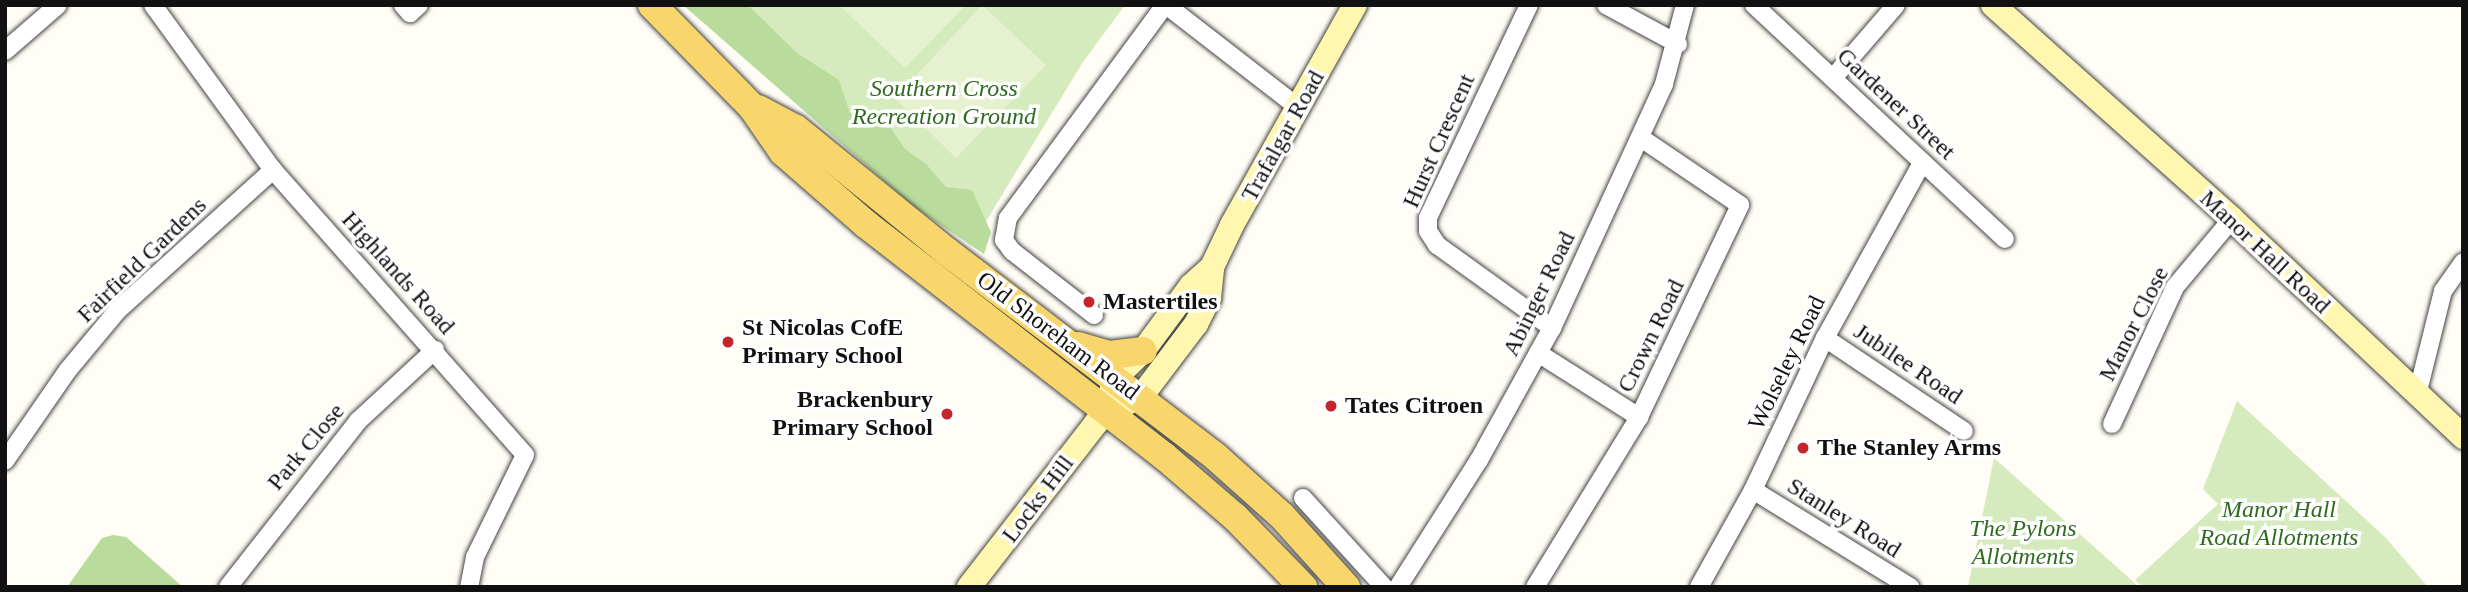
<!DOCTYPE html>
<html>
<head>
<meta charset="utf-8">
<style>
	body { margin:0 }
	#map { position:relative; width:2468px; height:592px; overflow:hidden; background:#fffdf5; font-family:"Times New Roman",serif }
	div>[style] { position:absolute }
	.green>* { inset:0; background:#d5ebbd }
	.forest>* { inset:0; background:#b9dc9c }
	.pitch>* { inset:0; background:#e6f2cf }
	.roads { filter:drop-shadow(0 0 2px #444) drop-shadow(0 0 2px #444) }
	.street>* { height:18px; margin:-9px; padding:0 9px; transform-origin:9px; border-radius:9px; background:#fff }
	.secondary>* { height:24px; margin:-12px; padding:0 12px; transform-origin:12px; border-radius:12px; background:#fff6b0 }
	.primary>* { height:28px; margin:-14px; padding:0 14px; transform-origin:14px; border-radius:14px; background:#f9d66b }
	.dots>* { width:19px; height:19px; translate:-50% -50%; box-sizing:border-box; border:4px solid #fff; border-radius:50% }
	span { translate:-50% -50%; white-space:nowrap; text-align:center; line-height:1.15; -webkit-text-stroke:7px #fff; paint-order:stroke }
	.park-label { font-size:24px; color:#2f6b1f; font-style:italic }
	.street-label { font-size:24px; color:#111 }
	.poi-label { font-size:24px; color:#111; font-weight:700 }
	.left { translate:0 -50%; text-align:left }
	.right { translate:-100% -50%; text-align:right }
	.frame { position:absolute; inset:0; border:7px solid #111; pointer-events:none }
</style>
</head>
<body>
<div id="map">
	<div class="green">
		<i style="clip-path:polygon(685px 5px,1125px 5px,1083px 62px,971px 246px)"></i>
		<i style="clip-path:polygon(2237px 401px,2385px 537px,2428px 587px,2143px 587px,2135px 580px,2218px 504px,2203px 489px)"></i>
		<i style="clip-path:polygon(1994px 458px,2127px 576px,2139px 587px,1968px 587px)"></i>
	</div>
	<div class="forest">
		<i style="clip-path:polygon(683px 5px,748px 5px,797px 53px,839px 80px,850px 113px,887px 122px,905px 149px,926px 164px,946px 187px,972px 190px,991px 232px,984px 254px,914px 207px)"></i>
		<i style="clip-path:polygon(113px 535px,126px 537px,183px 587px,67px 587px,102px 538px)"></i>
	</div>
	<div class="pitch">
		<i style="clip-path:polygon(839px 5px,966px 5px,905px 68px)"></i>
		<i style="clip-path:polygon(982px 5px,1046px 65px,956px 158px,895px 98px)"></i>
	</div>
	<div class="roads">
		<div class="street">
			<i style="left:153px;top:5px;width:204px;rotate:54deg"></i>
			<i style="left:273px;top:170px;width:380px;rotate:48.5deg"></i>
			<i style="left:525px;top:455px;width:114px;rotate:116.1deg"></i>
			<i style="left:475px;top:557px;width:31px;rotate:101deg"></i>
			<i style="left:403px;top:5px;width:11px;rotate:49deg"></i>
			<i style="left:410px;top:13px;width:12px;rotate:-42deg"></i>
			<i style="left:1166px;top:5px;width:168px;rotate:37.8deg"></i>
			<i style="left:1529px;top:5px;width:236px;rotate:115.4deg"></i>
			<i style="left:1428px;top:218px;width:13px;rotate:90deg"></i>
			<i style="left:1428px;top:231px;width:17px;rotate:57deg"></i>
			<i style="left:1437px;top:245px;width:142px;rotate:35.8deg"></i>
			<i style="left:1606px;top:5px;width:82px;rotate:28.4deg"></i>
			<i style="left:1754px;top:5px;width:343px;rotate:43deg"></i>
			<i style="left:5px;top:51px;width:70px;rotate:-41deg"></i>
			<i style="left:1833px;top:78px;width:96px;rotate:-49.2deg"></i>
			<i style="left:1094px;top:315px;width:104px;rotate:-142deg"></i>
			<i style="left:1012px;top:251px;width:14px;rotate:-126deg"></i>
			<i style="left:1004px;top:240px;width:22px;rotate:-80deg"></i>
			<i style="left:1008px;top:218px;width:265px;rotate:-53.6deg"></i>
			<i style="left:1825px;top:338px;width:167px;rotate:33.8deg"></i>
			<i style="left:1538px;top:353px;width:120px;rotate:32.4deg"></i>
			<i style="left:2418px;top:391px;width:103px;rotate:-76deg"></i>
			<i style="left:2443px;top:291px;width:35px;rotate:-55deg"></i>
			<i style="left:2112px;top:424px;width:151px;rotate:-65.3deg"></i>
			<i style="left:2175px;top:287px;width:89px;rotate:-50deg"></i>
			<i style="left:5px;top:461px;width:111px;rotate:-55.3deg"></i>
			<i style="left:68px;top:370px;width:78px;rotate:-50.2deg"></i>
			<i style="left:118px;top:310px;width:209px;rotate:-42.1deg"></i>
			<i style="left:1753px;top:490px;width:185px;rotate:31.7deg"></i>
			<i style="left:1303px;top:498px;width:120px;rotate:47.7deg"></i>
			<i style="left:228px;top:587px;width:211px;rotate:-51.9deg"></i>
			<i style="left:358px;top:421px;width:105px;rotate:-42.7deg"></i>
			<i style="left:1398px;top:587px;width:151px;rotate:-57.5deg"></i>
			<i style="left:1479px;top:460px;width:151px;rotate:-61.1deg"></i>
			<i style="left:1552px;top:328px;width:268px;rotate:-65.3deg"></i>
			<i style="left:1664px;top:84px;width:82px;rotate:-75.1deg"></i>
			<i style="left:1535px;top:587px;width:199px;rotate:-58.5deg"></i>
			<i style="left:1639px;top:417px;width:235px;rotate:-64.5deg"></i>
			<i style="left:1740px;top:205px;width:120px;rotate:-145.9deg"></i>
			<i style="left:1699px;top:587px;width:111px;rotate:-60.9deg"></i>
			<i style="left:1753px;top:490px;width:168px;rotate:-64.7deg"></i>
			<i style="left:1825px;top:338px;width:200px;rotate:-61deg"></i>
		</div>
		<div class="secondary">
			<i style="left:1993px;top:5px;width:321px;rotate:41.8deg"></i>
			<i style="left:2232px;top:219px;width:318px;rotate:43.3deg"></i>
			<i style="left:1110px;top:397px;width:18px;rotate:-77deg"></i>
			<i style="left:1114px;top:379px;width:40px;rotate:-44deg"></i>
			<i style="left:1143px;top:351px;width:81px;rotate:-53.6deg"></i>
			<i style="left:1191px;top:286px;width:28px;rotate:-42deg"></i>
			<i style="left:969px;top:587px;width:207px;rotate:-52.2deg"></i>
			<i style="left:1096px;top:423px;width:16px;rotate:-47deg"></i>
			<i style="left:1107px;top:411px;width:35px;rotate:-22deg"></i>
			<i style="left:1140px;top:398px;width:93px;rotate:-52.9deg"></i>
			<i style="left:1196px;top:324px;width:29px;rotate:-63deg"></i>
			<i style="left:1209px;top:298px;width:31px;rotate:-84deg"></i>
			<i style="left:1212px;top:267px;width:47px;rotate:-64.5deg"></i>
			<i style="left:1232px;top:225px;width:252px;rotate:-60.8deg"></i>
		</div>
		<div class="primary">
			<i style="left:652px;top:5px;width:143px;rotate:45.6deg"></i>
			<i style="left:752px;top:107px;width:55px;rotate:55.4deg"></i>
			<i style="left:783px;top:152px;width:111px;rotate:41deg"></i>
			<i style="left:867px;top:225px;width:376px;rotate:37.9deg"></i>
			<i style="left:1164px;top:456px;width:94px;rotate:40.7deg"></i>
			<i style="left:1235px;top:517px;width:98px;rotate:45.8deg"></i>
			<i style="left:758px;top:109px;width:43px;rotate:27.8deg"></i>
			<i style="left:796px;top:129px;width:193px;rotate:39.1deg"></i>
			<i style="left:946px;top:251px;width:340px;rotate:37.3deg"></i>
			<i style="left:1216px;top:457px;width:89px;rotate:41.8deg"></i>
			<i style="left:1282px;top:516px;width:96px;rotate:48deg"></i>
			<i style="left:1078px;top:346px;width:33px;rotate:16deg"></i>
			<i style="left:1110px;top:355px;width:33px;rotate:-7deg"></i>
		</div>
	</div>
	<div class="dots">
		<i style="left:1089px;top:302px;background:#c4262e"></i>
		<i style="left:728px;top:342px;background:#c4262e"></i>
		<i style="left:1331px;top:406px;background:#c4262e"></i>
		<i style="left:947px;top:414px;background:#c4262e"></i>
		<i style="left:1803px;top:448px;background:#c4262e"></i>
	</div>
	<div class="park-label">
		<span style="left:944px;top:103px">Southern Cross<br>Recreation Ground</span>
		<span style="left:2279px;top:524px">Manor Hall<br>Road Allotments</span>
		<span style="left:2023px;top:543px">The Pylons<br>Allotments</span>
	</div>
	<div class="street-label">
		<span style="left:1896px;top:104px;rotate:43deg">Gardener Street</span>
		<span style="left:1283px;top:136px;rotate:-61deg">Trafalgar Road</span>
		<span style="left:1439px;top:141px;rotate:-66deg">Hurst Crescent</span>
		<span style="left:2265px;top:252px;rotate:43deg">Manor Hall Road</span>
		<span style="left:142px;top:260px;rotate:-44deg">Fairfield Gardens</span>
		<span style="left:398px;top:273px;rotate:48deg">Highlands Road</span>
		<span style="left:1539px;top:294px;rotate:-64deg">Abinger Road</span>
		<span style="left:2134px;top:324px;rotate:-63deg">Manor Close</span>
		<span style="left:1058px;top:336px;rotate:37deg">Old Shoreham Road</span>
		<span style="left:1651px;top:336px;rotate:-64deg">Crown Road</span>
		<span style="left:1787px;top:363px;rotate:-64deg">Wolseley Road</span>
		<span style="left:1908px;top:364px;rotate:34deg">Jubilee Road</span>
		<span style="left:306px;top:447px;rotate:-50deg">Park Close</span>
		<span style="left:1038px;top:499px;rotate:-53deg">Locks Hill</span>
		<span style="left:1844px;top:518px;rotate:32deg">Stanley Road</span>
	</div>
	<div class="poi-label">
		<span class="left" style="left:1103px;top:302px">Mastertiles</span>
		<span class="left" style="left:742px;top:342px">St Nicolas CofE<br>Primary School</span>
		<span class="right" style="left:933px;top:414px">Brackenbury<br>Primary School</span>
		<span class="left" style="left:1345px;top:406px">Tates Citroen</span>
		<span class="left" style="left:1817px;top:448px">The Stanley Arms</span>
	</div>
	<div class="frame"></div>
</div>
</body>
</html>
